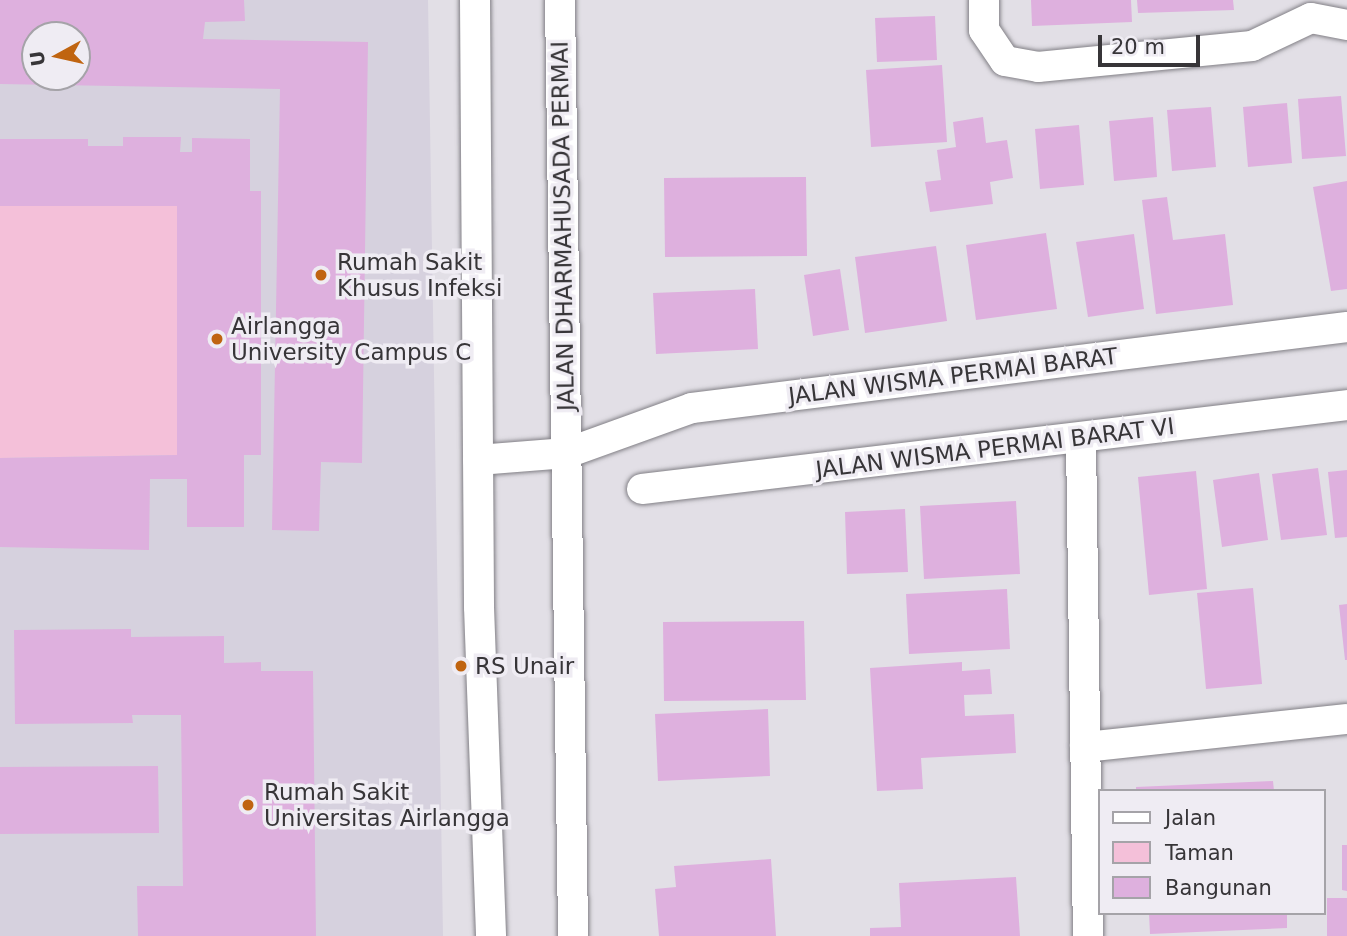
<!DOCTYPE html>
<html>
<head>
<meta charset="utf-8">
<style>
	body { margin:0 }
	#map { position:relative; width:1347px; height:936px; overflow:hidden; background:#e2dfe6; font-family:"DejaVu Sans",sans-serif }
	div>[style] { position:absolute }
	.built>* { inset:0; background:#d6d1de }
	.green>* { inset:0; background:#f4c0d9 }
	.building>* { inset:0; background:#deb0de }
	.roads { filter:drop-shadow(0 0 2px #828086) drop-shadow(0 0 2px #828086) }
	.minor>* { height:30px; margin:-15px; padding:0 15px; transform-origin:15px; border-radius:15px; background:#fff }
	.dots>* { width:19px; height:19px; translate:-50% -50%; box-sizing:border-box; border:4px solid #efecf3; border-radius:50% }
	span { translate:-50% -50%; white-space:nowrap; text-align:center; line-height:1.15; -webkit-text-stroke:7px #efecf3; paint-order:stroke }
	.street-label { font-size:23px; color:#373538 }
	.poi-label { font-size:23px; color:#373538 }
	.left { translate:0 -50%; text-align:left }
	.legend { position:absolute; left:1098px; top:789px; width:228px; height:126px; box-sizing:border-box; background:#efecf3; border:2px solid #a5a3a8; margin:0; padding:9px 12px; list-style:none; font-size:21px; color:#373538 }
	.legend li { display:flex; align-items:center; gap:14px; height:35px }
	.legend b { width:35px; border:2px solid #a5a3a8 }
	.north { position:absolute; left:21px; top:21px; width:70px; height:70px; box-sizing:border-box; background:#efecf3; border:2px solid #a5a3a8; border-radius:50%; rotate:262deg; font-size:19px; font-weight:700; line-height:28px; text-align:center; color:#373538 }
	.north::after { content:''; display:block; margin:auto; width:24px; height:32px; background:#c06410; clip-path:polygon(50% 0,100% 100%,50% 72%,0 100%) }
	.scale { position:absolute; left:1098px; top:35px; width:102px; height:32px; box-sizing:border-box; border:4px solid #373538; border-top:0; padding-left:9px; font-size:21px; line-height:24px; white-space:nowrap; color:#373538; -webkit-text-stroke:5px #efecf3; paint-order:stroke }
</style>
</head>
<body>
<div id="map">
	<div class="built">
		<i style="clip-path:polygon(evenodd,0 0,428px 0,443px 936px,0 936px,0 0,35px 35px,77px 35px,77px 77px,35px 77px,35px 35px)"></i>
	</div>
	<div class="green">
		<i style="clip-path:polygon(0 206px,177px 206px,177px 455px,0 458px)"></i>
	</div>
	<div class="building">
		<i style="clip-path:polygon(evenodd,0 0,244px 0,245px 21px,205px 22px,203px 39px,368px 42px,362px 463px,321px 462px,319px 531px,272px 530px,280px 89px,0 84px,0 0,35px 35px,77px 35px,77px 77px,35px 77px,35px 35px)"></i>
		<i style="clip-path:polygon(1031px 0,1131px 0,1132px 22px,1032px 26px)"></i>
		<i style="clip-path:polygon(1137px 0,1233px 0,1234px 10px,1138px 13px)"></i>
		<i style="clip-path:polygon(935px 16px,937px 60px,877px 62px,875px 18px)"></i>
		<i style="clip-path:polygon(942px 65px,947px 142px,871px 147px,866px 70px)"></i>
		<i style="clip-path:polygon(1341px 96px,1346px 156px,1302px 159px,1298px 99px)"></i>
		<i style="clip-path:polygon(1287px 103px,1292px 163px,1248px 167px,1243px 107px)"></i>
		<i style="clip-path:polygon(1211px 107px,1216px 167px,1172px 171px,1167px 110px)"></i>
		<i style="clip-path:polygon(983px 117px,986px 143px,1007px 140px,1013px 178px,990px 182px,993px 204px,930px 212px,925px 182px,941px 180px,937px 150px,956px 147px,953px 122px)"></i>
		<i style="clip-path:polygon(1153px 117px,1157px 177px,1114px 181px,1109px 121px)"></i>
		<i style="clip-path:polygon(1079px 125px,1084px 185px,1040px 189px,1035px 129px)"></i>
		<i style="clip-path:polygon(123px 137px,181px 137px,180px 152px,192px 152px,192px 138px,250px 139px,250px 191px,261px 191px,261px 455px,244px 455px,244px 527px,187px 527px,187px 479px,150px 479px,149px 550px,0 547px,0 458px,177px 455px,177px 206px,0 206px,0 139px,88px 139px,88px 146px,123px 146px)"></i>
		<i style="clip-path:polygon(806px 177px,807px 256px,665px 257px,664px 178px)"></i>
		<i style="clip-path:polygon(1347px 181px,1347px 289px,1331px 291px,1313px 187px)"></i>
		<i style="clip-path:polygon(1167px 197px,1173px 240px,1225px 234px,1233px 305px,1156px 314px,1142px 200px)"></i>
		<i style="clip-path:polygon(1046px 233px,1057px 309px,976px 320px,966px 245px)"></i>
		<i style="clip-path:polygon(1134px 234px,1144px 309px,1088px 317px,1076px 242px)"></i>
		<i style="clip-path:polygon(936px 246px,947px 321px,865px 333px,855px 257px)"></i>
		<i style="clip-path:polygon(840px 269px,849px 330px,813px 336px,804px 275px)"></i>
		<i style="clip-path:polygon(755px 289px,758px 349px,656px 354px,653px 293px)"></i>
		<i style="clip-path:polygon(1318px 468px,1327px 535px,1281px 540px,1272px 474px)"></i>
		<i style="clip-path:polygon(1347px 470px,1347px 537px,1335px 538px,1328px 472px)"></i>
		<i style="clip-path:polygon(1196px 471px,1207px 589px,1149px 595px,1138px 477px)"></i>
		<i style="clip-path:polygon(1259px 473px,1268px 540px,1222px 547px,1213px 480px)"></i>
		<i style="clip-path:polygon(1016px 501px,1020px 574px,924px 579px,920px 506px)"></i>
		<i style="clip-path:polygon(905px 509px,908px 572px,847px 574px,845px 512px)"></i>
		<i style="clip-path:polygon(1253px 588px,1262px 684px,1206px 689px,1197px 593px)"></i>
		<i style="clip-path:polygon(1007px 589px,1010px 649px,909px 654px,906px 594px)"></i>
		<i style="clip-path:polygon(1347px 604px,1347px 660px,1345px 660px,1339px 605px)"></i>
		<i style="clip-path:polygon(804px 621px,806px 700px,664px 701px,663px 622px)"></i>
		<i style="clip-path:polygon(131px 629px,131px 637px,224px 636px,224px 663px,261px 662px,261px 671px,313px 671px,316px 936px,138px 936px,137px 886px,183px 886px,181px 715px,132px 715px,133px 723px,15px 724px,14px 630px)"></i>
		<i style="clip-path:polygon(962px 662px,962px 671px,990px 669px,992px 694px,964px 695px,965px 716px,1014px 714px,1016px 753px,921px 758px,923px 789px,877px 791px,870px 668px)"></i>
		<i style="clip-path:polygon(768px 709px,770px 776px,658px 781px,655px 714px)"></i>
		<i style="clip-path:polygon(158px 766px,159px 833px,0 834px,0 767px)"></i>
		<i style="clip-path:polygon(1273px 781px,1274px 791px,1136px 791px,1136px 787px)"></i>
		<i style="clip-path:polygon(1342px 845px,1347px 845px,1347px 891px,1342px 890px)"></i>
		<i style="clip-path:polygon(771px 859px,776px 936px,659px 936px,655px 889px,676px 887px,674px 866px)"></i>
		<i style="clip-path:polygon(1016px 877px,1020px 936px,870px 936px,870px 928px,901px 927px,899px 883px)"></i>
		<i style="clip-path:polygon(1327px 898px,1347px 898px,1347px 936px,1327px 936px)"></i>
		<i style="clip-path:polygon(1149px 913px,1287px 913px,1287px 928px,1150px 934px)"></i>
	</div>
	<div class="roads">
		<div class="minor">
			<i style="left:475px;top:0;width:607px;rotate:89.62deg"></i>
			<i style="left:479px;top:607px;width:329px;rotate:87.9deg"></i>
			<i style="left:560px;top:0;width:936px;rotate:89.2deg"></i>
			<i style="left:984px;top:0;width:30px;rotate:90deg"></i>
			<i style="left:984px;top:30px;width:37px;rotate:56deg"></i>
			<i style="left:1005px;top:61px;width:34px;rotate:10deg"></i>
			<i style="left:1038px;top:67px;width:215px;rotate:-5.6deg"></i>
			<i style="left:1252px;top:46px;width:65px;rotate:-25.4deg"></i>
			<i style="left:1311px;top:18px;width:37px;rotate:11deg"></i>
			<i style="left:1081px;top:439px;width:497px;rotate:89.2deg"></i>
			<i style="left:478px;top:460px;width:89px;rotate:-4.5deg"></i>
			<i style="left:567px;top:453px;width:133px;rotate:-19.8deg"></i>
			<i style="left:692px;top:408px;width:660px;rotate:-7.05deg"></i>
			<i style="left:642px;top:489px;width:710px;rotate:-6.79deg"></i>
			<i style="left:1085px;top:747px;width:263px;rotate:-6.1deg"></i>
		</div>
	</div>
	<div class="dots">
		<i style="left:321px;top:275px;background:#c06410"></i>
		<i style="left:217px;top:339px;background:#c06410"></i>
		<i style="left:461px;top:666px;background:#c06410"></i>
		<i style="left:248px;top:805px;background:#c06410"></i>
	</div>
	<div class="street-label">
		<span style="left:563px;top:226px;rotate:-91deg">JALAN DHARMAHUSADA PERMAI</span>
		<span style="left:953px;top:376px;rotate:-7deg">JALAN WISMA PERMAI BARAT</span>
		<span style="left:995px;top:448px;rotate:-7deg">JALAN WISMA PERMAI BARAT VI</span>
	</div>
	<div class="poi-label">
		<span class="left" style="left:337px;top:275px">Rumah Sakit<br>Khusus Infeksi</span>
		<span class="left" style="left:231px;top:339px">Airlangga<br>University Campus C</span>
		<span class="left" style="left:475px;top:666px">RS Unair</span>
		<span class="left" style="left:264px;top:805px">Rumah Sakit<br>Universitas Airlangga</span>
	</div>
	<ul class="legend">
	<li><b style="height:9px;background:#fff"></b>Jalan</li>
	<li><b style="height:19px;background:#f4c0d9"></b>Taman</li>
	<li><b style="height:19px;background:#deb0de"></b>Bangunan</li>
	</ul>
	<div class="north">U</div>
	<div class="scale">20 m</div>
</div>
</body>
</html>
